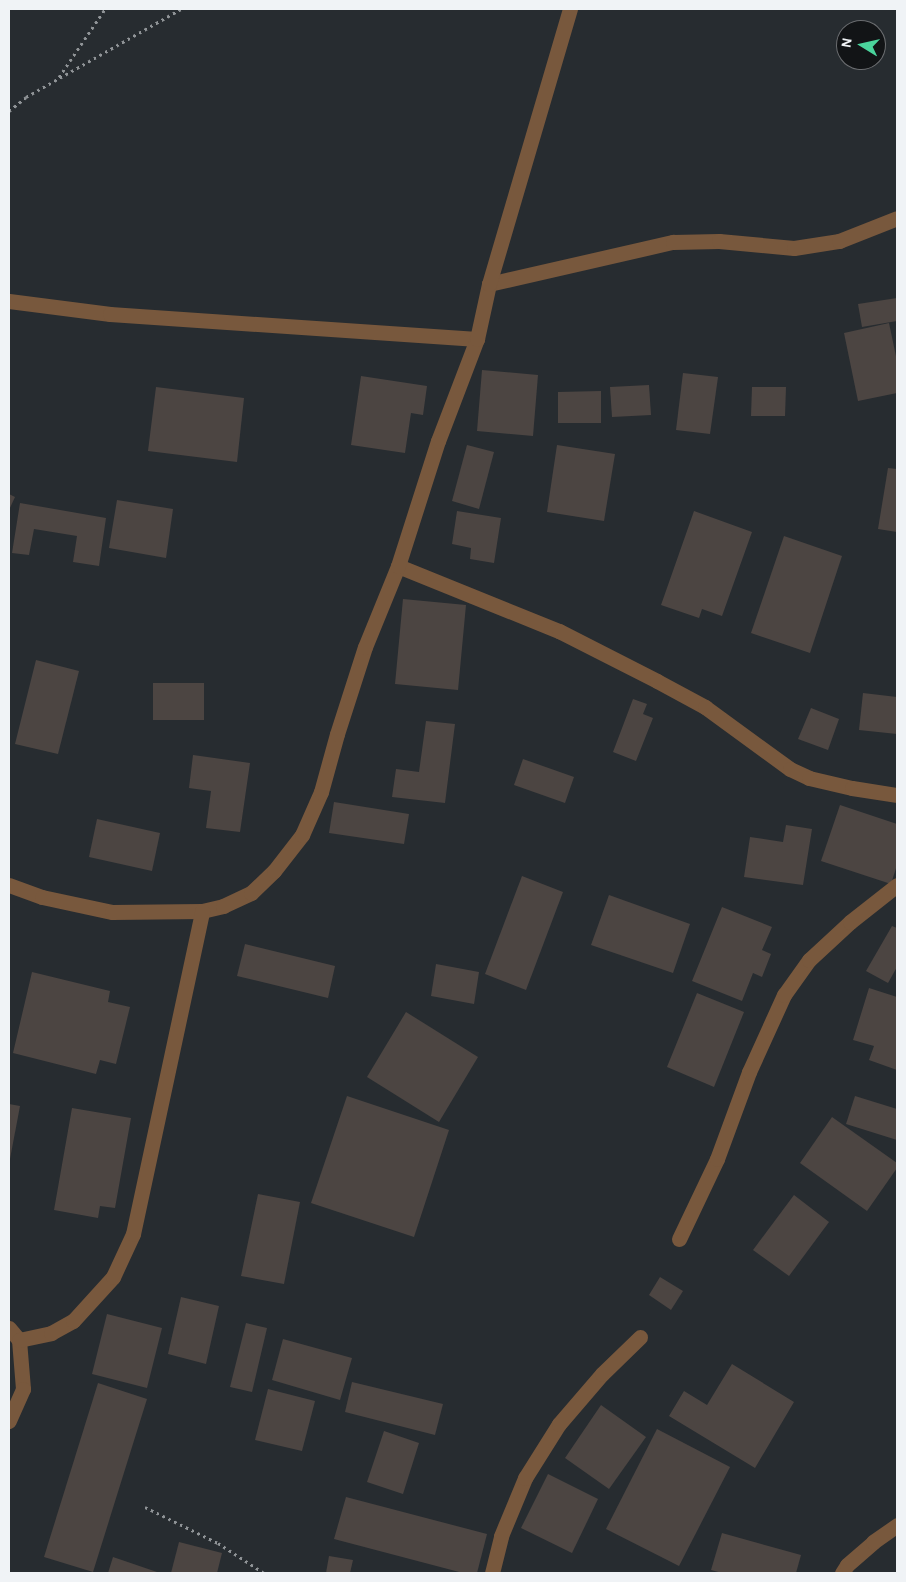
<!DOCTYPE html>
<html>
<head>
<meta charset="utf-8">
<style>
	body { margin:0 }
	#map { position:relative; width:906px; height:1582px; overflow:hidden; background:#272c30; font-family:"Alegreya Sans",sans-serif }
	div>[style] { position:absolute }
	.building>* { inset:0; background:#4c4542 }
	.path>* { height:3px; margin-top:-1.5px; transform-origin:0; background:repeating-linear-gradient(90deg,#909497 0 2.5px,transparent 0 6.5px) }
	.street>* { height:15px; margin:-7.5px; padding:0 7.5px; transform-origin:7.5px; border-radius:7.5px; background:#78583d }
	span { translate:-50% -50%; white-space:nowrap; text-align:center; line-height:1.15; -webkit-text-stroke:4px #121416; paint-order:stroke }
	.frame { position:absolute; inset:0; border:10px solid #f0f3f6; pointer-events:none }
	.north { position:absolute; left:836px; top:20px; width:50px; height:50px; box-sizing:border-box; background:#121416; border:1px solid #6b6d70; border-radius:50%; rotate:279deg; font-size:14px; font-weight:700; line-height:20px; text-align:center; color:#f0f3f6 }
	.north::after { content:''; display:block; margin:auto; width:18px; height:22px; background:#4ad49c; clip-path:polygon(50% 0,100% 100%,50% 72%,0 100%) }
</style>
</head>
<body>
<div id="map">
	<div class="building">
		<i style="clip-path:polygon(897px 298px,897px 321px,862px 327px,858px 304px)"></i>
		<i style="clip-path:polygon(889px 323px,897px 361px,897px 393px,858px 401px,844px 333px)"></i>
		<i style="clip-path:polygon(482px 370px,538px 375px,533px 436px,477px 431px)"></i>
		<i style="clip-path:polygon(683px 373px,718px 377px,710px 434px,676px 430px)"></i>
		<i style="clip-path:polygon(361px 376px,427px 386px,423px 415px,411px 413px,405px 453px,351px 445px)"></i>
		<i style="clip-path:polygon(649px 385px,651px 415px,612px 417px,610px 387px)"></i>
		<i style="clip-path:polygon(156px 387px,244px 398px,237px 462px,148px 451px)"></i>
		<i style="clip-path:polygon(752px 387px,786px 387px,785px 416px,751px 416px)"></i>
		<i style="clip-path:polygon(601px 391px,601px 423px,558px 423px,558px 392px)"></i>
		<i style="clip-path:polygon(467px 445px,494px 452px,479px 509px,452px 501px)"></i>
		<i style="clip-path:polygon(557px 445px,615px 454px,604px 521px,547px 512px)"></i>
		<i style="clip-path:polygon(888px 468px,897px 469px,897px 532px,878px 529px)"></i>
		<i style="clip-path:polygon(9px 494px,15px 497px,9px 510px)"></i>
		<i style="clip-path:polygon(117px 500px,173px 509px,166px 558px,109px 548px)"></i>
		<i style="clip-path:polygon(20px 503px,106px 518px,99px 566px,73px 562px,77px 536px,34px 529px,29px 555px,12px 553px)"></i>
		<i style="clip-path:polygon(457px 511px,501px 518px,494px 563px,470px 559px,471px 548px,452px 544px)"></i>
		<i style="clip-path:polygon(694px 511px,752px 532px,722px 616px,702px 609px,699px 618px,661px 605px)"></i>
		<i style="clip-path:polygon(784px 536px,842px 556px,810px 653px,751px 633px)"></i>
		<i style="clip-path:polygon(403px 599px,466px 605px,458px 690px,395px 684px)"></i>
		<i style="clip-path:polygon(36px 660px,79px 671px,58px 754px,15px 744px)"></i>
		<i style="clip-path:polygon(153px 683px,204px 683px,204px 720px,153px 720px)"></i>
		<i style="clip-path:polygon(863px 693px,897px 697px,897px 734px,859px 730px)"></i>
		<i style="clip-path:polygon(633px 699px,647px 704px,643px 714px,653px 718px,636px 761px,613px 752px)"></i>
		<i style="clip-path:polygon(811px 708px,839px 719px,828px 750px,798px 739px)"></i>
		<i style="clip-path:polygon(426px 721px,455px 724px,445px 803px,392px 797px,396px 769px,419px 772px)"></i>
		<i style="clip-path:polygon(193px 755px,250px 763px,240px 832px,206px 828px,211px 791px,189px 788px)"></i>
		<i style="clip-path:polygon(523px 759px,574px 777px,565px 803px,514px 785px)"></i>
		<i style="clip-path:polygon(334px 802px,409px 814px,404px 844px,329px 833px)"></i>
		<i style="clip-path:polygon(840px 805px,897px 824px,897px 865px,891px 884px,821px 861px)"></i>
		<i style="clip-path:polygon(97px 819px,160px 833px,152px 871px,89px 857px)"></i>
		<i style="clip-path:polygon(786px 825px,812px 829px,803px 885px,744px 877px,750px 837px,783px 842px)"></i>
		<i style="clip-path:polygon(522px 876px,563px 892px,526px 990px,485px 974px)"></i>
		<i style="clip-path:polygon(609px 895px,690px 924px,673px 973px,591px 945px)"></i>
		<i style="clip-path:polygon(722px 907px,772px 927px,762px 950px,771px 954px,762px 977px,753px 973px,742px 1001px,692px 981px)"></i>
		<i style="clip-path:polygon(892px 926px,897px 928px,897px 967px,888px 983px,866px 971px)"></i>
		<i style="clip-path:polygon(245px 944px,335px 966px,328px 998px,237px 976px)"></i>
		<i style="clip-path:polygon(436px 964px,479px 972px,474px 1004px,431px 996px)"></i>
		<i style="clip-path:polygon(32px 972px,110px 991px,108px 1002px,130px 1007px,116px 1064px,100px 1060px,96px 1074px,13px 1053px)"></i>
		<i style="clip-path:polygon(869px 988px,897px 997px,897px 1070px,869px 1060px,874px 1046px,853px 1040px)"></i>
		<i style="clip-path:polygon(697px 993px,744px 1012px,714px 1087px,667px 1067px)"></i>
		<i style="clip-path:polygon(406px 1012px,478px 1057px,439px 1122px,367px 1077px)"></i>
		<i style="clip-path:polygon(347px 1096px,449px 1130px,414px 1237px,311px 1203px)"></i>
		<i style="clip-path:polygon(855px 1096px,897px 1109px,897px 1140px,846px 1124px)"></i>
		<i style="clip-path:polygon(9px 1104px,20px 1106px,10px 1159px,9px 1159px)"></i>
		<i style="clip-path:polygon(72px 1108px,131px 1118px,115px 1208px,100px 1206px,98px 1218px,54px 1210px)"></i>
		<i style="clip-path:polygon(832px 1117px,897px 1163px,897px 1168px,867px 1211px,800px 1163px)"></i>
		<i style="clip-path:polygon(258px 1194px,300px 1202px,284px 1284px,241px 1276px)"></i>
		<i style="clip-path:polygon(794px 1195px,829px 1222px,789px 1276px,753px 1250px)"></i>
		<i style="clip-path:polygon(660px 1277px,683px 1291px,671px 1310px,649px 1295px)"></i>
		<i style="clip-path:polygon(181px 1297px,219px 1306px,206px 1364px,168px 1354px)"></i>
		<i style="clip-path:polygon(107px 1314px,162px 1328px,147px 1388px,92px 1374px)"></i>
		<i style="clip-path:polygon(246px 1323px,267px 1328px,252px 1392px,230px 1387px)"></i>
		<i style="clip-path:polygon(283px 1339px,352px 1358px,340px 1400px,272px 1380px)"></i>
		<i style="clip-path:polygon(732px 1364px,794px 1402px,755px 1468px,669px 1416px,684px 1391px,707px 1405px)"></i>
		<i style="clip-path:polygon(352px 1382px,443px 1404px,435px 1435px,345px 1412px)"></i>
		<i style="clip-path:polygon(98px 1383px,147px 1399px,93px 1572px,44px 1557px)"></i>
		<i style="clip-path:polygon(268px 1389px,315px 1401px,302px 1451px,255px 1440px)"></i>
		<i style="clip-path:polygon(601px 1405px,646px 1437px,609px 1489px,565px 1458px)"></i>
		<i style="clip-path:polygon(657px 1429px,730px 1467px,679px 1566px,606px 1529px)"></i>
		<i style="clip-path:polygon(384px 1431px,419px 1443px,403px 1494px,367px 1482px)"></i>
		<i style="clip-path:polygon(548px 1474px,598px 1499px,572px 1553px,521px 1528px)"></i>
		<i style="clip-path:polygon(346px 1497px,487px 1534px,477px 1573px,463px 1573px,334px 1539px)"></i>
		<i style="clip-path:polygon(722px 1533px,801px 1555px,796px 1573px,722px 1573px,711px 1570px)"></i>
		<i style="clip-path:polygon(179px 1542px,222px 1553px,217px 1573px,171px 1573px)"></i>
		<i style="clip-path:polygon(329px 1556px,353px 1560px,350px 1573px,326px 1573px)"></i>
		<i style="clip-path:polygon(113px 1557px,157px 1572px,156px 1573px,108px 1573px)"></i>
	</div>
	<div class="path">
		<i style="left:59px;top:77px;width:82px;rotate:-55.9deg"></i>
		<i style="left:9px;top:111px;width:22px;rotate:-39deg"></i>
		<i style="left:26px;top:97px;width:178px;rotate:-29.6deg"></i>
		<i style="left:145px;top:1507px;width:81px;rotate:26.3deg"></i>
		<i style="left:218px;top:1543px;width:55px;rotate:33.1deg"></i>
	</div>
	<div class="street">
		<i style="left:489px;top:284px;width:189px;rotate:-12.9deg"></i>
		<i style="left:673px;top:242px;width:46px;rotate:-1.2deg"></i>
		<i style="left:719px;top:241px;width:75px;rotate:5.3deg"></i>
		<i style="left:794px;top:248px;width:46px;rotate:-8.8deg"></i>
		<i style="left:839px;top:241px;width:62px;rotate:-21.6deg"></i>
		<i style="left:9px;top:301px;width:102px;rotate:7.3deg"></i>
		<i style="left:110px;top:314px;width:368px;rotate:3.9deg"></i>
		<i style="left:398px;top:566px;width:174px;rotate:22deg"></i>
		<i style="left:559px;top:631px;width:110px;rotate:27deg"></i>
		<i style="left:657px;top:681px;width:55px;rotate:28.4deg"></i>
		<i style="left:705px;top:707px;width:105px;rotate:36.1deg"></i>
		<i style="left:790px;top:769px;width:21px;rotate:25deg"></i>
		<i style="left:809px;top:778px;width:44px;rotate:13.1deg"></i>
		<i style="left:852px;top:788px;width:46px;rotate:8.8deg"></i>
		<i style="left:9px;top:885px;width:35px;rotate:20deg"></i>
		<i style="left:42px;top:897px;width:72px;rotate:12.1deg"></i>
		<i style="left:112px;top:912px;width:90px;rotate:-0.6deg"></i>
		<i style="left:202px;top:911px;width:22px;rotate:-13deg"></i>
		<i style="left:223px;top:906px;width:31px;rotate:-25deg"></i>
		<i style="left:251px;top:893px;width:32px;rotate:-44deg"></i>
		<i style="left:274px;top:871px;width:46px;rotate:-52.1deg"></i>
		<i style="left:302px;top:835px;width:47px;rotate:-66.2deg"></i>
		<i style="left:321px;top:792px;width:60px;rotate:-74.6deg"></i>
		<i style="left:337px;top:734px;width:91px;rotate:-72.2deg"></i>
		<i style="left:365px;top:647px;width:87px;rotate:-67.8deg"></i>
		<i style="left:398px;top:566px;width:131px;rotate:-72.3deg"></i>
		<i style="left:438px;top:441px;width:109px;rotate:-69.1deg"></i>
		<i style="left:477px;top:339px;width:56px;rotate:-77.7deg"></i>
		<i style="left:489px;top:284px;width:287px;rotate:-73.6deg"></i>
		<i style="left:679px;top:1239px;width:89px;rotate:-64.6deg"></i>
		<i style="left:717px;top:1159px;width:93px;rotate:-69.8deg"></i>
		<i style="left:749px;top:1072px;width:85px;rotate:-65.6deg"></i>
		<i style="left:784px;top:995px;width:43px;rotate:-54.5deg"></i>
		<i style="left:809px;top:960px;width:56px;rotate:-42.8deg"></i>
		<i style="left:850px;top:922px;width:60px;rotate:-38.2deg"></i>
		<i style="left:9px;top:1328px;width:16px;rotate:50deg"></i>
		<i style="left:19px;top:1340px;width:49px;rotate:85.3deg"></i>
		<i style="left:23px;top:1389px;width:35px;rotate:114deg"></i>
		<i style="left:19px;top:1340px;width:33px;rotate:-12deg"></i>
		<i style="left:51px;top:1333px;width:25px;rotate:-29deg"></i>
		<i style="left:73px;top:1321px;width:59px;rotate:-47.7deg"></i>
		<i style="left:113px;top:1277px;width:47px;rotate:-65.1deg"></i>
		<i style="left:133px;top:1234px;width:330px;rotate:-77.9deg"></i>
		<i style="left:492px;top:1573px;width:38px;rotate:-76deg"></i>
		<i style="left:501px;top:1536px;width:63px;rotate:-67.5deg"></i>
		<i style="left:525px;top:1478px;width:64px;rotate:-57.8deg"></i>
		<i style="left:559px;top:1424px;width:66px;rotate:-49.3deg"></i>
		<i style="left:602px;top:1374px;width:53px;rotate:-44.2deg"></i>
		<i style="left:842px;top:1573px;width:9px;rotate:-58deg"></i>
		<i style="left:847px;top:1565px;width:35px;rotate:-41deg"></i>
		<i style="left:873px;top:1542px;width:29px;rotate:-35deg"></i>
	</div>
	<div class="frame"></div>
	<div class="north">N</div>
</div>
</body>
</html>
